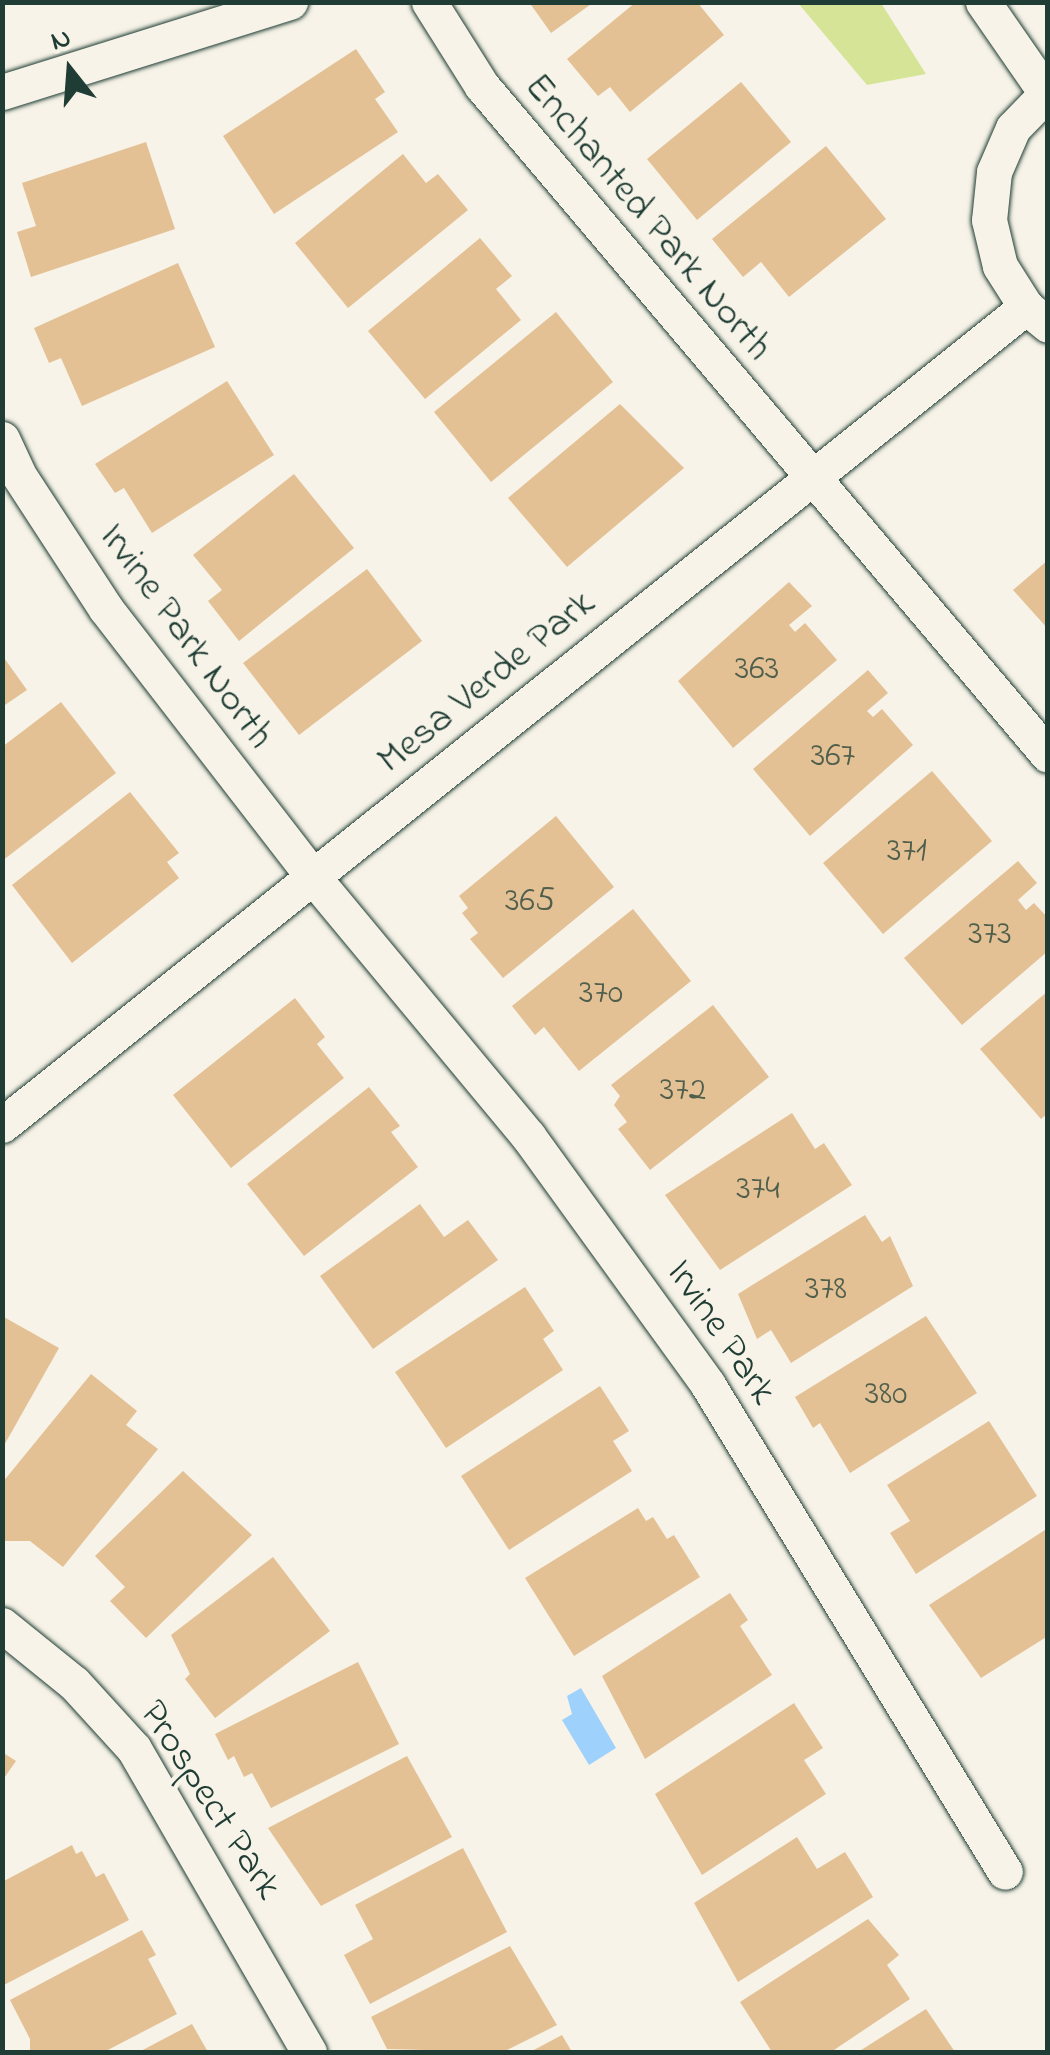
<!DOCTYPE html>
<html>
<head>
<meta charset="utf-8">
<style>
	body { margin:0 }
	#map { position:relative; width:1050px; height:2055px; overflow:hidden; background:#f7f3e8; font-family:"Indie Flower",sans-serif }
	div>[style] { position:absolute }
	.green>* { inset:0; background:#d6e497 }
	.water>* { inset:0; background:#9ed2fc }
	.building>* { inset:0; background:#e3c195 }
	.roads { filter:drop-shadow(0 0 2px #1f3d34) drop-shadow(0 0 2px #1f3d34) }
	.minor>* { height:35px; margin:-17.5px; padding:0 17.5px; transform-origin:17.5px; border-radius:17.5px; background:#f7f3e8 }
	span { translate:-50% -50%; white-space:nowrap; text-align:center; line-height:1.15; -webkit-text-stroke:9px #f7f3e8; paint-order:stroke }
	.number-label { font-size:35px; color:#505e4c }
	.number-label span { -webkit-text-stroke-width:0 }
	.street-label { font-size:40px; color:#1f3d34 }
	.frame { position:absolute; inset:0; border:5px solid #1f3d34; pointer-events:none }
	.north { position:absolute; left:20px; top:20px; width:100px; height:100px; -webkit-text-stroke:8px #f7f3e8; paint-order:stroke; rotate:343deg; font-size:28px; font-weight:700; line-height:40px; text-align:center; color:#1f3d34 }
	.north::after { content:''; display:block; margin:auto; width:35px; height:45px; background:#1f3d34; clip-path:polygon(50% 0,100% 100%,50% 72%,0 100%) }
</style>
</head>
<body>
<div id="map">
	<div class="green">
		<i style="clip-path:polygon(798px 3px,881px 3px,926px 74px,867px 85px)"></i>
	</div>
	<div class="water">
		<i style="clip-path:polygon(581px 1688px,616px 1748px,589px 1765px,562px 1720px,572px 1714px,567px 1696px)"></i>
	</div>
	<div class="building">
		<i style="clip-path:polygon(529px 2px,594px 2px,551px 33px)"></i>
		<i style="clip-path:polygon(636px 2px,697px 2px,724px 35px,630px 112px,610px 87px,598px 96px,567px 59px)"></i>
		<i style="clip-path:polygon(356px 49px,385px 92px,375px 99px,398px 132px,274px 214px,223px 136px)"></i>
		<i style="clip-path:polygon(741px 82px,791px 142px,697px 220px,647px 159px)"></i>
		<i style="clip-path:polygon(146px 142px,175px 229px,31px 277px,17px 232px,36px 226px,22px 183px)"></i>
		<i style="clip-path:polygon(826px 146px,886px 219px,789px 297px,761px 262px,743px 277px,712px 239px)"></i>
		<i style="clip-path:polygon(403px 154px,426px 183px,438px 174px,468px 210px,348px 308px,295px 243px)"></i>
		<i style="clip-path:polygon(480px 238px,512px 276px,496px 289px,521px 320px,425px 399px,368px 331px)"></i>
		<i style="clip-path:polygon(178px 263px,215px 347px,82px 406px,61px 358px,49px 363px,34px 328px)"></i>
		<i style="clip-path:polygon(556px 312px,613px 382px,491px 482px,434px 412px)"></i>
		<i style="clip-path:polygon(227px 381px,274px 455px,152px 533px,124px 488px,115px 493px,95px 464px)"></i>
		<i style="clip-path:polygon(620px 404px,684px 468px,567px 567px,508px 498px)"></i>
		<i style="clip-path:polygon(294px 474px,354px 548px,239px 641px,208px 601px,222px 590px,193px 555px)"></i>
		<i style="clip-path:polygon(1048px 560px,1048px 629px,1013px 590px)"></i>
		<i style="clip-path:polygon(367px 569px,422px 641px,299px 735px,243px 663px)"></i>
		<i style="clip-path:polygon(789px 582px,812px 606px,789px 625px,795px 632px,805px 623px,837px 660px,733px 748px,678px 681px)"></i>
		<i style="clip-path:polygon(2px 655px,27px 690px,2px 707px)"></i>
		<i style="clip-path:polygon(868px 670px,888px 693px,867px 711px,873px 717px,882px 709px,913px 745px,810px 836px,753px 769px)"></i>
		<i style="clip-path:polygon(61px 702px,116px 773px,2px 861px,2px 747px)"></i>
		<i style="clip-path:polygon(932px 771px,992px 841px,883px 934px,823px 863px)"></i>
		<i style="clip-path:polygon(130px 792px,179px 853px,167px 862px,179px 878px,72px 963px,12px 885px)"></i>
		<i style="clip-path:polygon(556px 816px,614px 887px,503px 978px,470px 939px,478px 933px,462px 913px,468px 908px,459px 896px)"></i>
		<i style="clip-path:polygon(1018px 861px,1037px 883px,1018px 900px,1026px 910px,1034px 903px,1048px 918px,1048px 951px,962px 1025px,904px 958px)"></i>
		<i style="clip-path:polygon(633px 909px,691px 981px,579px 1071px,544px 1027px,535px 1035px,512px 1006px)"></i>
		<i style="clip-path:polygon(1048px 991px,1048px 1113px,1041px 1119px,980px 1049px)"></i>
		<i style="clip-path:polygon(295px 998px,325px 1037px,317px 1044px,344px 1078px,231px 1168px,173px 1095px)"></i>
		<i style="clip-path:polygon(713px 1005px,769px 1077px,650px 1170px,618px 1129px,627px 1122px,614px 1105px,620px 1096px,611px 1085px)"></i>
		<i style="clip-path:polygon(369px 1087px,400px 1126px,391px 1132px,418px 1167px,304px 1256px,247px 1184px)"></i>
		<i style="clip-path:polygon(792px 1113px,815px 1149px,824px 1143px,852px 1185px,720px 1270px,665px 1195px)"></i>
		<i style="clip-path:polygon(420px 1204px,444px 1237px,468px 1220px,498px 1260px,373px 1349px,320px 1276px)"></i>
		<i style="clip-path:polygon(865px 1215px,882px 1242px,890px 1236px,913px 1286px,791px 1363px,771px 1330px,757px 1339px,738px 1294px)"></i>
		<i style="clip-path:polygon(525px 1287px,554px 1331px,543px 1339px,563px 1370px,446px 1448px,395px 1372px)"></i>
		<i style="clip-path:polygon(2px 1316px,59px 1348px,2px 1449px)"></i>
		<i style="clip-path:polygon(926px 1316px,977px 1393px,850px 1473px,820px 1423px,813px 1428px,795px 1397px)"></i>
		<i style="clip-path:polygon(91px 1374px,137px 1411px,126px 1425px,158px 1449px,63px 1567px,30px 1541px,2px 1541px,2px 1483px)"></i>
		<i style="clip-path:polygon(600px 1386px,629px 1431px,613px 1441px,632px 1471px,509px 1550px,461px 1476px)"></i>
		<i style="clip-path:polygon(989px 1421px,1037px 1496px,916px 1574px,890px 1533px,910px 1521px,887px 1485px)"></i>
		<i style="clip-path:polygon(183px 1471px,252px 1535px,146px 1638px,110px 1601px,125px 1587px,95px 1556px)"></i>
		<i style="clip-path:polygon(638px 1508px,646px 1521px,653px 1517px,667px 1539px,674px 1535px,700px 1577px,574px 1656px,525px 1578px)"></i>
		<i style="clip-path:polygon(1048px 1528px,1048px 1636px,981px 1678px,929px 1605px)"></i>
		<i style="clip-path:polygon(273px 1557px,330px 1631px,215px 1718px,185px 1679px,190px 1674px,171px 1635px)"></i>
		<i style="clip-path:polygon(730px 1593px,748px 1620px,740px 1626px,772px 1675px,645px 1759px,602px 1676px)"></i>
		<i style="clip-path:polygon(358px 1662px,399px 1744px,271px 1808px,252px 1773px,244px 1777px,234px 1756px,228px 1760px,215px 1734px)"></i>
		<i style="clip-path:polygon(794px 1703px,823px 1748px,804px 1760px,826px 1794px,702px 1875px,655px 1794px)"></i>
		<i style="clip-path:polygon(2px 1752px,16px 1761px,2px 1781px)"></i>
		<i style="clip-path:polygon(407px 1756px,452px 1837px,321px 1906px,268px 1828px)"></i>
		<i style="clip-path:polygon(797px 1837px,817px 1869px,845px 1852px,873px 1897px,738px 1982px,694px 1903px)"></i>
		<i style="clip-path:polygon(72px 1845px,76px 1854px,82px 1851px,96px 1877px,104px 1873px,129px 1920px,2px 1986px,2px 1882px)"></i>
		<i style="clip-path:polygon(463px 1848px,507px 1932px,370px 2004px,344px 1955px,373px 1939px,355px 1905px)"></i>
		<i style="clip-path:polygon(868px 1919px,899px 1955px,887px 1965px,910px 1999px,831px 2052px,772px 2052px,740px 2002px)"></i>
		<i style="clip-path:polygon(142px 1930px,156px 1955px,148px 1959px,177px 2014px,104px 2052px,30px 2052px,30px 2039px,10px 2000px)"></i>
		<i style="clip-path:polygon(510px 1946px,557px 2025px,503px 2052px,387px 2049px,371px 2017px)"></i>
		<i style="clip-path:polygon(926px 2009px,955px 2052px,858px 2052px)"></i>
		<i style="clip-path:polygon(192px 2024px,208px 2052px,139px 2052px)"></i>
		<i style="clip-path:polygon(562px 2035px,572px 2052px,530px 2052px)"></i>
	</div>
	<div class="roads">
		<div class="minor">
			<i style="left:429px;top:2px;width:99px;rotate:57.8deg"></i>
			<i style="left:482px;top:86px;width:876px;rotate:49.77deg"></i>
			<i style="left:983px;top:2px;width:111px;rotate:55.3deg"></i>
			<i style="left:2px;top:92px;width:302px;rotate:-17.4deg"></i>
			<i style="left:1048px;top:92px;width:50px;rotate:134.2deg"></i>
			<i style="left:1013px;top:128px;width:48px;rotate:113.4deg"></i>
			<i style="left:994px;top:172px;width:48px;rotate:95.9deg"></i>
			<i style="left:989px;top:220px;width:47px;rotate:76.6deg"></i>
			<i style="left:1000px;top:266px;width:49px;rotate:57.6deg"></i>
			<i style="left:1026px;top:307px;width:28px;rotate:39deg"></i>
			<i style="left:2px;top:439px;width:38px;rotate:65deg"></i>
			<i style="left:18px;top:474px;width:161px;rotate:56.9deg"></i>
			<i style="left:106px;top:609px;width:339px;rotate:52.3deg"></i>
			<i style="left:313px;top:877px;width:337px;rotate:50.3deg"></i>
			<i style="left:528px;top:1136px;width:307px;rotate:54.1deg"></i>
			<i style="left:708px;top:1385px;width:570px;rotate:58.62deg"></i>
			<i style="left:2px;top:1125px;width:1311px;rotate:-38.62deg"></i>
			<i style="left:2px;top:1625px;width:92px;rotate:38.9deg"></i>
			<i style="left:74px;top:1683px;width:89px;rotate:47.7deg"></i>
			<i style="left:134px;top:1749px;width:350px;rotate:60deg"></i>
		</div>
	</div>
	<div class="number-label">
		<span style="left:757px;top:670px">363</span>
		<span style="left:833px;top:757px">367</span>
		<span style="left:907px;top:852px">371</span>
		<span style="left:530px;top:902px">365</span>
		<span style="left:990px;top:935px">373</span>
		<span style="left:601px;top:994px">370</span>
		<span style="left:683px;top:1091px">372</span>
		<span style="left:758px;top:1190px">374</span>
		<span style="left:826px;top:1290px">378</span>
		<span style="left:886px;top:1395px">380</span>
	</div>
	<div class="street-label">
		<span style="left:647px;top:218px;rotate:50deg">Enchanted Park North</span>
		<span style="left:185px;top:637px;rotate:54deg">Irvine Park North</span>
		<span style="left:487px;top:683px;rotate:-39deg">Mesa Verde Park</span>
		<span style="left:720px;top:1333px;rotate:56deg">Irvine Park</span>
		<span style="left:209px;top:1801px;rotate:57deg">Prospect Park</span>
	</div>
	<div class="frame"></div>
	<div class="north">N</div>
</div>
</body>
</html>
